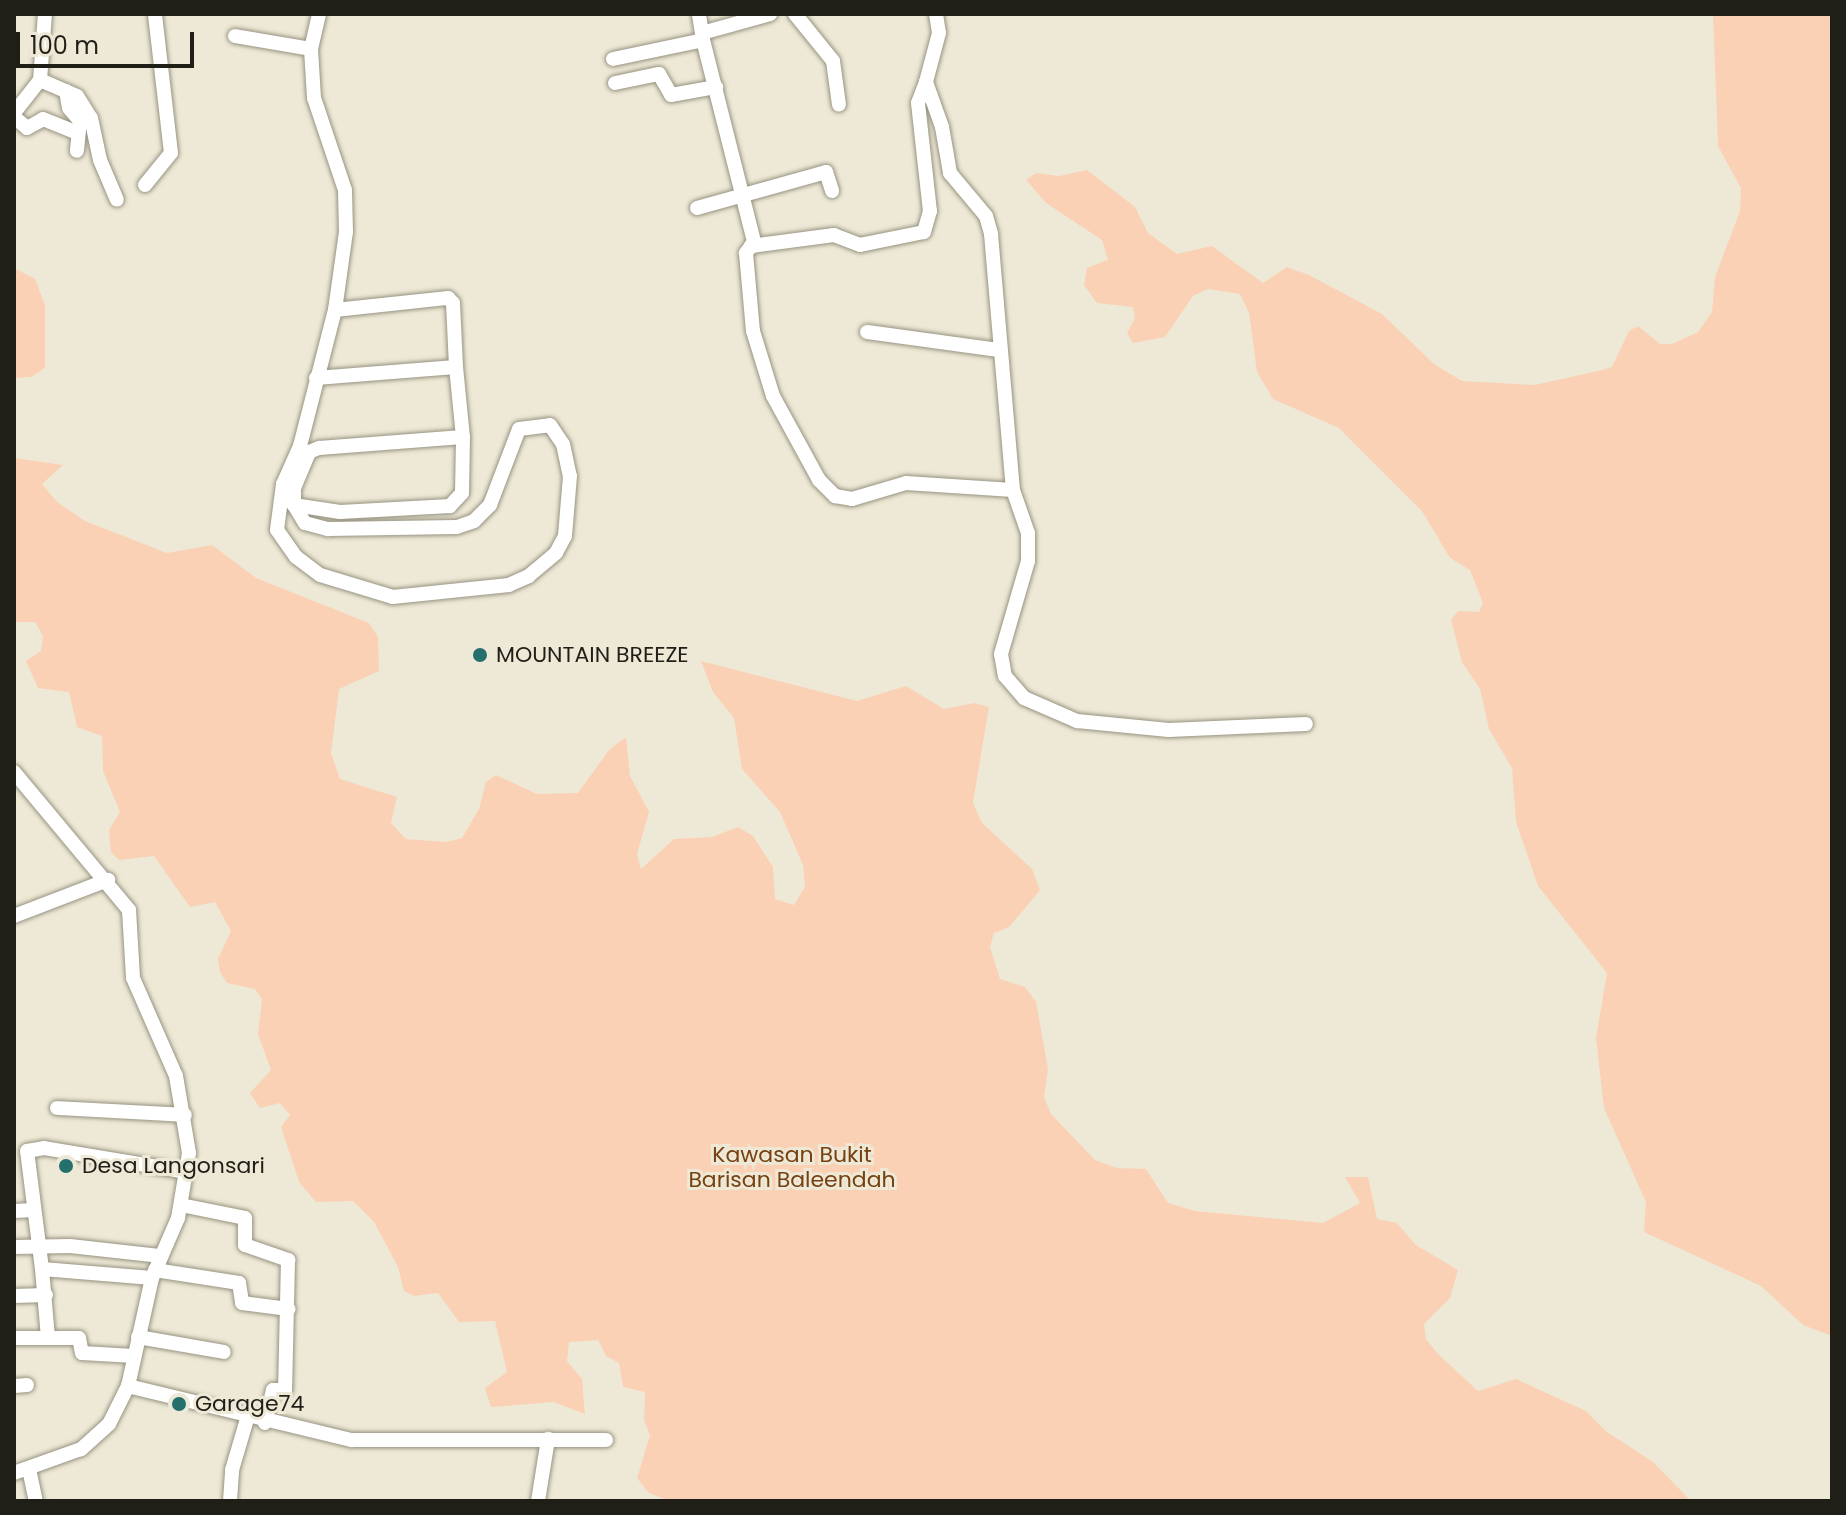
<!DOCTYPE html>
<html>
<head>
<meta charset="utf-8">
<style>
	body { margin:0 }
	#map { position:relative; width:1846px; height:1515px; overflow:hidden; background:#eee9d6; font-family:Poppins,sans-serif }
	div>[style] { position:absolute }
	.green>* { inset:0; background:#fad1b5 }
	.roads { filter:drop-shadow(0 0 2px #979381) drop-shadow(0 0 2px #979381) }
	.minor>* { height:14px; margin:-7px; padding:0 7px; transform-origin:7px; border-radius:7px; background:#fff }
	.dots>* { width:22px; height:22px; translate:-50% -50%; box-sizing:border-box; border:4px solid #eee9d6; border-radius:50% }
	span { translate:-50% -50%; white-space:nowrap; text-align:center; line-height:1.15; -webkit-text-stroke:6px #eee9d6; paint-order:stroke }
	.poi-label { font-size:22px; color:#1f1e17 }
	.left { translate:0 -50%; text-align:left }
	.park-label { font-size:22px; color:#774111 }
	.frame { position:absolute; inset:0; border:16px solid #1f1e17; pointer-events:none }
	.scale { position:absolute; left:16px; top:32px; width:178px; height:36px; box-sizing:border-box; border:4px solid #1f1e17; border-top:0; padding-left:10px; font-size:24px; line-height:28px; white-space:nowrap; color:#1f1e17; -webkit-text-stroke:6px #eee9d6; paint-order:stroke }
</style>
</head>
<body>
<div id="map">
	<div class="green">
		<i style="clip-path:polygon(1713px 14px,1832px 14px,1832px 1336px,1803px 1325px,1761px 1286px,1644px 1232px,1646px 1202px,1604px 1108px,1596px 1038px,1607px 973px,1538px 886px,1516px 822px,1512px 768px,1489px 729px,1480px 689px,1462px 662px,1451px 620px,1458px 611px,1479px 612px,1483px 603px,1470px 570px,1450px 558px,1422px 511px,1339px 428px,1273px 399px,1257px 372px,1249px 313px,1240px 294px,1208px 289px,1193px 296px,1165px 337px,1133px 343px,1127px 333px,1135px 318px,1133px 307px,1097px 303px,1084px 285px,1087px 268px,1108px 260px,1102px 240px,1046px 203px,1026px 180px,1036px 173px,1059px 176px,1087px 170px,1135px 207px,1148px 233px,1177px 254px,1212px 246px,1263px 283px,1287px 267px,1309px 275px,1382px 314px,1434px 364px,1462px 381px,1535px 385px,1602px 370px,1612px 367px,1629px 331px,1638px 326px,1660px 344px,1672px 344px,1698px 332px,1712px 312px,1715px 277px,1740px 211px,1741px 188px,1718px 146px)"></i>
		<i style="clip-path:polygon(14px 268px,35px 279px,45px 305px,45px 368px,31px 377px,14px 378px)"></i>
		<i style="clip-path:polygon(14px 458px,63px 465px,42px 484px,57px 502px,85px 521px,167px 553px,212px 545px,256px 578px,369px 623px,378px 637px,379px 671px,339px 689px,331px 753px,340px 779px,397px 797px,391px 823px,406px 839px,446px 842px,462px 838px,479px 809px,486px 782px,496px 775px,537px 794px,578px 793px,609px 750px,626px 737px,630px 776px,649px 812px,637px 854px,641px 869px,674px 839px,712px 837px,738px 827px,753px 836px,773px 867px,775px 899px,794px 905px,805px 887px,803px 865px,780px 812px,742px 769px,734px 718px,713px 692px,701px 661px,857px 701px,906px 686px,944px 709px,974px 703px,989px 707px,973px 803px,982px 823px,1032px 869px,1040px 890px,1009px 927px,994px 933px,990px 947px,1000px 979px,1025px 987px,1036px 1002px,1048px 1069px,1044px 1097px,1051px 1114px,1095px 1160px,1117px 1168px,1146px 1169px,1168px 1203px,1195px 1211px,1323px 1223px,1360px 1203px,1345px 1177px,1368px 1177px,1377px 1219px,1397px 1223px,1416px 1245px,1458px 1270px,1450px 1298px,1424px 1324px,1426px 1339px,1438px 1354px,1478px 1391px,1516px 1379px,1586px 1411px,1607px 1432px,1653px 1462px,1691px 1501px,669px 1501px,649px 1493px,637px 1478px,650px 1435px,644px 1420px,645px 1392px,623px 1387px,619px 1363px,606px 1356px,598px 1340px,569px 1342px,567px 1361px,582px 1379px,585px 1414px,553px 1402px,491px 1407px,485px 1388px,507px 1372px,495px 1321px,459px 1322px,438px 1293px,414px 1296px,404px 1291px,398px 1267px,374px 1222px,353px 1201px,316px 1202px,299px 1182px,281px 1127px,290px 1115px,280px 1103px,260px 1108px,250px 1093px,271px 1070px,258px 1034px,262px 999px,255px 989px,227px 983px,220px 972px,218px 959px,231px 931px,215px 902px,190px 907px,154px 856px,119px 860px,111px 852px,109px 830px,120px 812px,103px 771px,102px 736px,77px 727px,69px 692px,38px 688px,26px 661px,41px 651px,43px 636px,35px 622px,14px 622px)"></i>
	</div>
	<div class="roads">
		<div class="minor">
			<i style="left:795px;top:14px;width:60px;rotate:51deg"></i>
			<i style="left:833px;top:61px;width:44px;rotate:82.2deg"></i>
			<i style="left:936px;top:14px;width:19px;rotate:81deg"></i>
			<i style="left:939px;top:33px;width:51px;rotate:104.9deg"></i>
			<i style="left:926px;top:82px;width:48px;rotate:70.4deg"></i>
			<i style="left:942px;top:127px;width:47px;rotate:80.1deg"></i>
			<i style="left:950px;top:173px;width:56px;rotate:50.1deg"></i>
			<i style="left:986px;top:216px;width:19px;rotate:74deg"></i>
			<i style="left:991px;top:234px;width:257px;rotate:85.1deg"></i>
			<i style="left:1013px;top:490px;width:46px;rotate:70.8deg"></i>
			<i style="left:1028px;top:533px;width:28px;rotate:90deg"></i>
			<i style="left:1028px;top:561px;width:97px;rotate:106.2deg"></i>
			<i style="left:1001px;top:654px;width:22px;rotate:80deg"></i>
			<i style="left:1005px;top:676px;width:29px;rotate:49deg"></i>
			<i style="left:1024px;top:698px;width:58px;rotate:23.5deg"></i>
			<i style="left:1077px;top:721px;width:92px;rotate:5.6deg"></i>
			<i style="left:1169px;top:730px;width:137px;rotate:-2.5deg"></i>
			<i style="left:702px;top:33px;width:71px;rotate:-15.6deg"></i>
			<i style="left:235px;top:36px;width:77px;rotate:9.7deg"></i>
			<i style="left:703px;top:40px;width:212px;rotate:75.8deg"></i>
			<i style="left:613px;top:59px;width:92px;rotate:-11.9deg"></i>
			<i style="left:703px;top:40px;width:26px;rotate:-99deg"></i>
			<i style="left:40px;top:80px;width:40px;rotate:23.4deg"></i>
			<i style="left:77px;top:96px;width:26px;rotate:58deg"></i>
			<i style="left:91px;top:118px;width:43px;rotate:77.9deg"></i>
			<i style="left:100px;top:160px;width:43px;rotate:67deg"></i>
			<i style="left:926px;top:82px;width:22px;rotate:111deg"></i>
			<i style="left:918px;top:103px;width:109px;rotate:83.7deg"></i>
			<i style="left:930px;top:211px;width:22px;rotate:106deg"></i>
			<i style="left:924px;top:232px;width:65px;rotate:168.5deg"></i>
			<i style="left:860px;top:245px;width:28px;rotate:-159deg"></i>
			<i style="left:834px;top:235px;width:84px;rotate:172.5deg"></i>
			<i style="left:751px;top:246px;width:9px;rotate:126deg"></i>
			<i style="left:746px;top:253px;width:78px;rotate:84.9deg"></i>
			<i style="left:753px;top:331px;width:68px;rotate:72.9deg"></i>
			<i style="left:773px;top:396px;width:96px;rotate:61.3deg"></i>
			<i style="left:819px;top:480px;width:23px;rotate:45deg"></i>
			<i style="left:835px;top:496px;width:17px;rotate:10deg"></i>
			<i style="left:852px;top:499px;width:56px;rotate:-16.5deg"></i>
			<i style="left:906px;top:483px;width:107px;rotate:3.7deg"></i>
			<i style="left:615px;top:83px;width:45px;rotate:-11.6deg"></i>
			<i style="left:659px;top:74px;width:24px;rotate:60deg"></i>
			<i style="left:671px;top:95px;width:46px;rotate:-10.1deg"></i>
			<i style="left:66px;top:91px;width:17px;rotate:80deg"></i>
			<i style="left:69px;top:108px;width:17px;rotate:50deg"></i>
			<i style="left:80px;top:121px;width:30px;rotate:96deg"></i>
			<i style="left:14px;top:113px;width:42px;rotate:-51.8deg"></i>
			<i style="left:40px;top:80px;width:66px;rotate:-85.7deg"></i>
			<i style="left:14px;top:117px;width:17px;rotate:40deg"></i>
			<i style="left:27px;top:128px;width:18px;rotate:-29deg"></i>
			<i style="left:43px;top:119px;width:38px;rotate:22deg"></i>
			<i style="left:145px;top:185px;width:41px;rotate:-50.9deg"></i>
			<i style="left:171px;top:153px;width:140px;rotate:-96.6deg"></i>
			<i style="left:697px;top:208px;width:134px;rotate:-15.6deg"></i>
			<i style="left:826px;top:172px;width:20px;rotate:72deg"></i>
			<i style="left:335px;top:310px;width:114px;rotate:-6.1deg"></i>
			<i style="left:448px;top:298px;width:7px;rotate:45deg"></i>
			<i style="left:453px;top:303px;width:64px;rotate:87.3deg"></i>
			<i style="left:867px;top:332px;width:133px;rotate:7.8deg"></i>
			<i style="left:316px;top:378px;width:140px;rotate:-4.5deg"></i>
			<i style="left:456px;top:367px;width:70px;rotate:84.3deg"></i>
			<i style="left:283px;top:484px;width:12px;rotate:20deg"></i>
			<i style="left:294px;top:488px;width:17px;rotate:90deg"></i>
			<i style="left:294px;top:505px;width:21px;rotate:59deg"></i>
			<i style="left:305px;top:523px;width:24px;rotate:15deg"></i>
			<i style="left:328px;top:529px;width:129px;rotate:-0.9deg"></i>
			<i style="left:457px;top:527px;width:18px;rotate:-19deg"></i>
			<i style="left:474px;top:521px;width:23px;rotate:-45deg"></i>
			<i style="left:490px;top:505px;width:81px;rotate:-69.1deg"></i>
			<i style="left:519px;top:429px;width:31px;rotate:-7deg"></i>
			<i style="left:550px;top:425px;width:23px;rotate:56deg"></i>
			<i style="left:563px;top:444px;width:33px;rotate:78deg"></i>
			<i style="left:570px;top:476px;width:60px;rotate:94.8deg"></i>
			<i style="left:565px;top:536px;width:19px;rotate:118deg"></i>
			<i style="left:556px;top:553px;width:35px;rotate:140deg"></i>
			<i style="left:529px;top:576px;width:22px;rotate:156deg"></i>
			<i style="left:509px;top:585px;width:117px;rotate:174.1deg"></i>
			<i style="left:393px;top:597px;width:76px;rotate:-163.2deg"></i>
			<i style="left:320px;top:575px;width:30px;rotate:-143deg"></i>
			<i style="left:296px;top:557px;width:33px;rotate:-125deg"></i>
			<i style="left:277px;top:530px;width:46px;rotate:-82.6deg"></i>
			<i style="left:283px;top:484px;width:42px;rotate:-65.9deg"></i>
			<i style="left:300px;top:446px;width:140px;rotate:-75.6deg"></i>
			<i style="left:335px;top:310px;width:79px;rotate:-82deg"></i>
			<i style="left:346px;top:232px;width:42px;rotate:-91.4deg"></i>
			<i style="left:345px;top:190px;width:97px;rotate:-108.6deg"></i>
			<i style="left:314px;top:98px;width:49px;rotate:-93.5deg"></i>
			<i style="left:311px;top:49px;width:36px;rotate:-77deg"></i>
			<i style="left:294px;top:488px;width:39px;rotate:-67deg"></i>
			<i style="left:309px;top:452px;width:11px;rotate:-22deg"></i>
			<i style="left:319px;top:448px;width:144px;rotate:-4.4deg"></i>
			<i style="left:463px;top:437px;width:56px;rotate:91deg"></i>
			<i style="left:462px;top:493px;width:18px;rotate:133deg"></i>
			<i style="left:450px;top:506px;width:110px;rotate:176.9deg"></i>
			<i style="left:340px;top:512px;width:47px;rotate:-171.3deg"></i>
			<i style="left:14px;top:772px;width:180px;rotate:50.2deg"></i>
			<i style="left:129px;top:910px;width:68px;rotate:86.6deg"></i>
			<i style="left:133px;top:978px;width:107px;rotate:66.3deg"></i>
			<i style="left:176px;top:1076px;width:78px;rotate:80.4deg"></i>
			<i style="left:189px;top:1153px;width:66px;rotate:99.6deg"></i>
			<i style="left:178px;top:1218px;width:65px;rotate:113.4deg"></i>
			<i style="left:152px;top:1278px;width:111px;rotate:102.5deg"></i>
			<i style="left:128px;top:1386px;width:42px;rotate:116.6deg"></i>
			<i style="left:109px;top:1424px;width:38px;rotate:138deg"></i>
			<i style="left:81px;top:1449px;width:71px;rotate:160.3deg"></i>
			<i style="left:14px;top:916px;width:101px;rotate:-21deg"></i>
			<i style="left:57px;top:1108px;width:128px;rotate:3.1deg"></i>
			<i style="left:181px;top:1205px;width:65px;rotate:11.5deg"></i>
			<i style="left:245px;top:1218px;width:27px;rotate:90deg"></i>
			<i style="left:245px;top:1245px;width:46px;rotate:19.2deg"></i>
			<i style="left:288px;top:1260px;width:130px;rotate:91.3deg"></i>
			<i style="left:285px;top:1390px;width:12px;rotate:180deg"></i>
			<i style="left:273px;top:1390px;width:34px;rotate:104deg"></i>
			<i style="left:14px;top:1211px;width:20px;rotate:-3deg"></i>
			<i style="left:14px;top:1247px;width:56px;rotate:-1deg"></i>
			<i style="left:70px;top:1246px;width:92px;rotate:6.3deg"></i>
			<i style="left:42px;top:1269px;width:68px;rotate:85deg"></i>
			<i style="left:155px;top:1270px;width:85px;rotate:8.8deg"></i>
			<i style="left:239px;top:1283px;width:20px;rotate:81deg"></i>
			<i style="left:242px;top:1303px;width:47px;rotate:7.3deg"></i>
			<i style="left:152px;top:1278px;width:110px;rotate:-175.3deg"></i>
			<i style="left:42px;top:1269px;width:119px;rotate:-97.2deg"></i>
			<i style="left:27px;top:1151px;width:17px;rotate:-10deg"></i>
			<i style="left:44px;top:1148px;width:146px;rotate:9.5deg"></i>
			<i style="left:14px;top:1296px;width:32px;rotate:-2deg"></i>
			<i style="left:138px;top:1337px;width:87px;rotate:9.9deg"></i>
			<i style="left:14px;top:1338px;width:65px"></i>
			<i style="left:79px;top:1338px;width:15px;rotate:79deg"></i>
			<i style="left:82px;top:1353px;width:52px;rotate:3.3deg"></i>
			<i style="left:14px;top:1386px;width:13px;rotate:-4deg"></i>
			<i style="left:128px;top:1386px;width:230px;rotate:13.6deg"></i>
			<i style="left:352px;top:1440px;width:254px"></i>
			<i style="left:29px;top:1469px;width:33px;rotate:78deg"></i>
			<i style="left:230px;top:1501px;width:31px;rotate:-86deg"></i>
			<i style="left:232px;top:1470px;width:53px;rotate:-73.6deg"></i>
			<i style="left:538px;top:1501px;width:63px;rotate:-80.8deg"></i>
		</div>
	</div>
	<div class="dots">
		<i style="left:480px;top:655px;background:#256f6d"></i>
		<i style="left:66px;top:1166px;background:#256f6d"></i>
		<i style="left:179px;top:1404px;background:#256f6d"></i>
	</div>
	<div class="poi-label">
		<span class="left" style="left:496px;top:655px">MOUNTAIN BREEZE</span>
		<span class="left" style="left:82px;top:1166px">Desa Langonsari</span>
		<span class="left" style="left:195px;top:1404px">Garage74</span>
	</div>
	<div class="park-label">
		<span style="left:792px;top:1167px">Kawasan Bukit<br>Barisan Baleendah</span>
	</div>
	<div class="frame"></div>
	<div class="scale">100 m</div>
</div>
</body>
</html>
